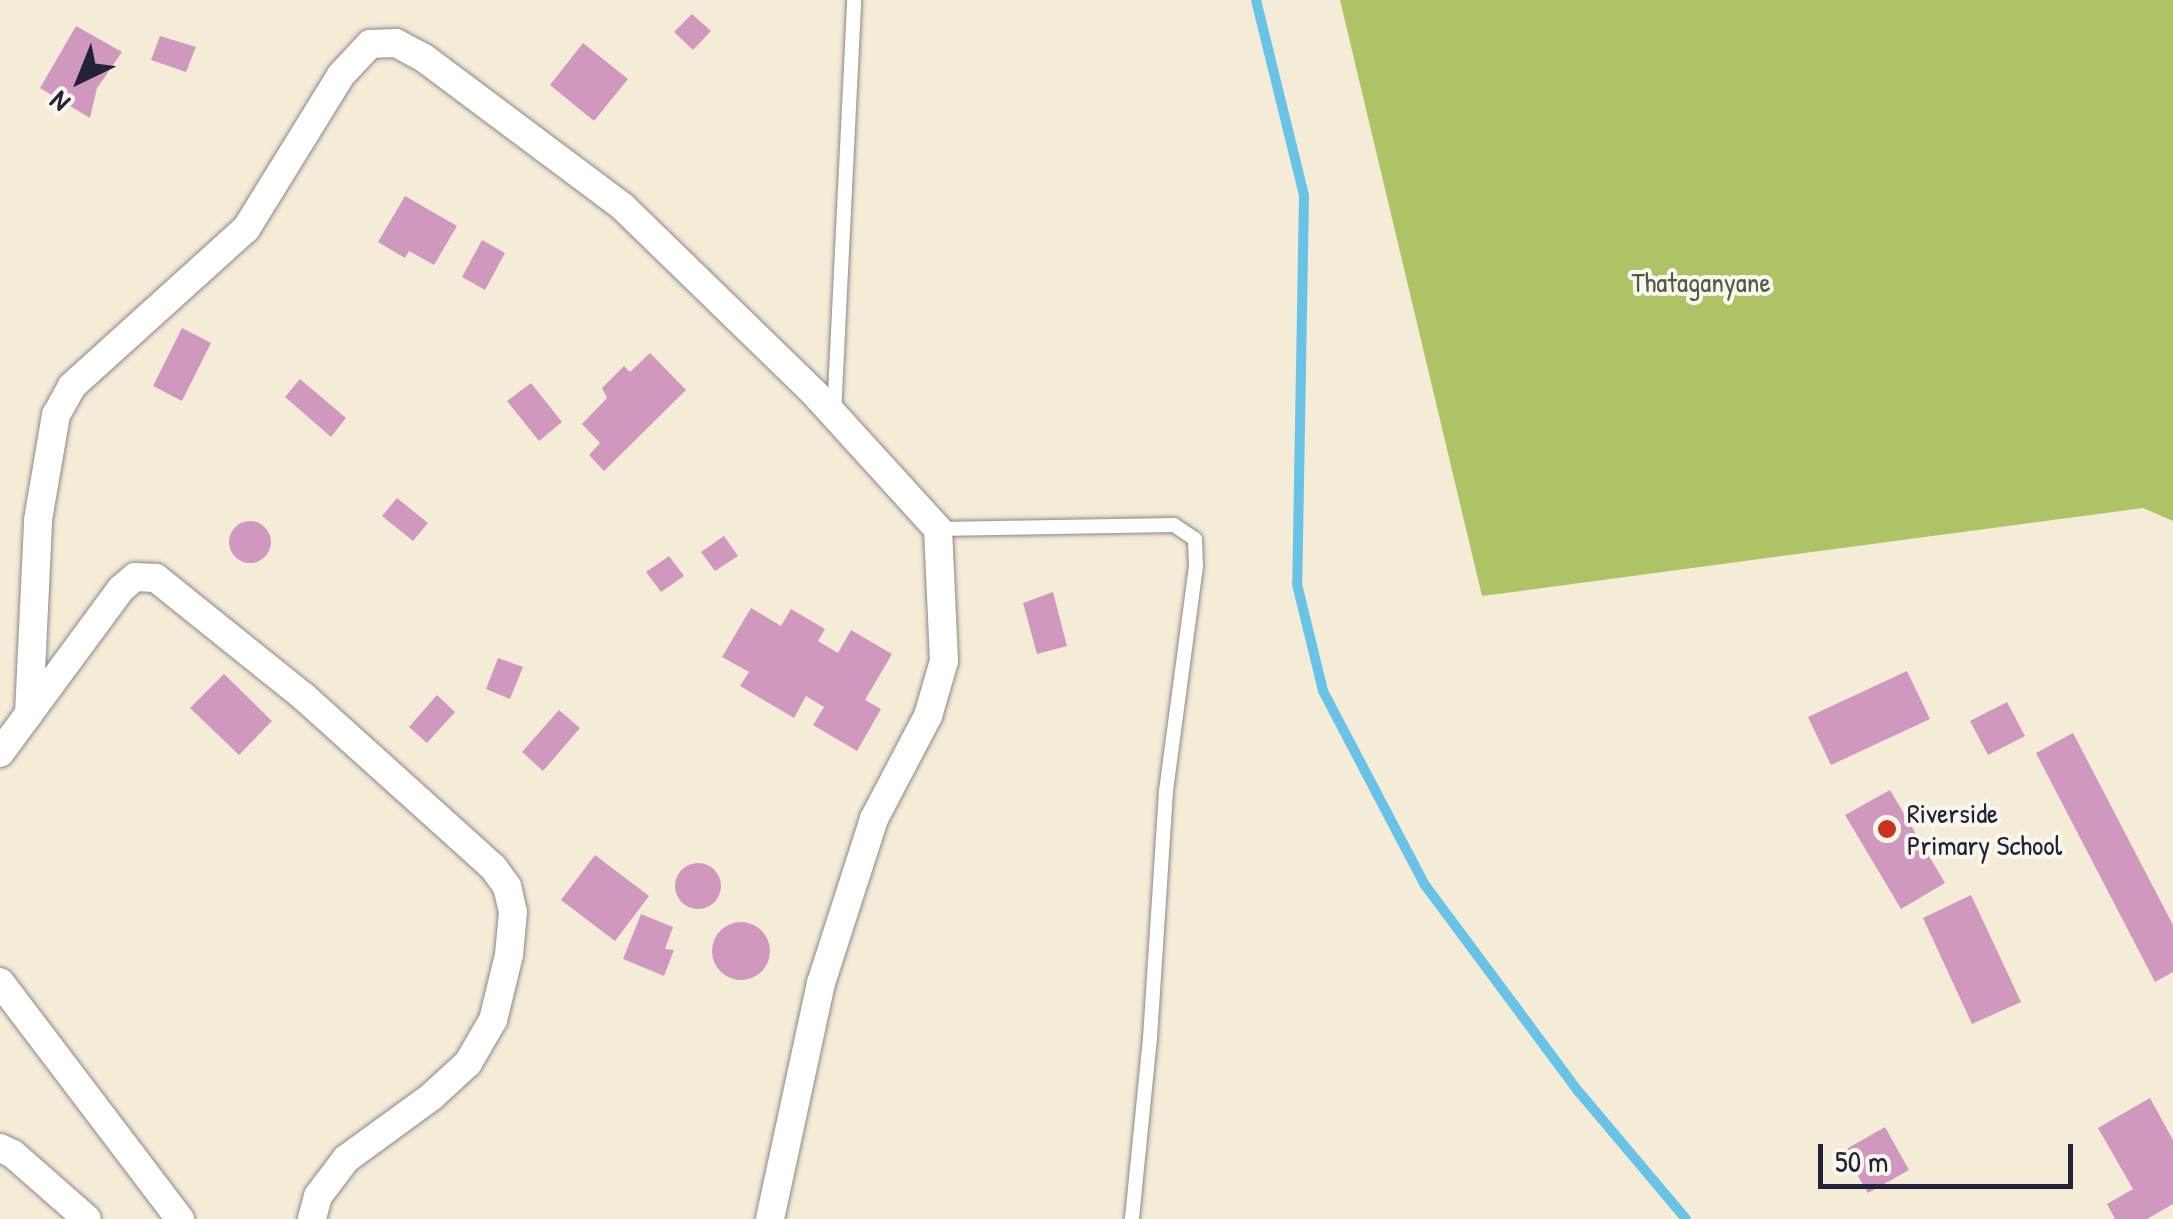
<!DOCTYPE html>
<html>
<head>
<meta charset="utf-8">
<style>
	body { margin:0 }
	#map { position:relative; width:2173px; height:1219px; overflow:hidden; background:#f5ecd7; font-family:"Patrick Hand",sans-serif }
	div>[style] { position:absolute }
	.green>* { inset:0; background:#aec266 }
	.stream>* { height:10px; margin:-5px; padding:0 5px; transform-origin:5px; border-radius:5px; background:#69c3e7 }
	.building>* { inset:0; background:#d198bf }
	.round { border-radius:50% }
	.roads { filter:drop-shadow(0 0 2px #8c8789) drop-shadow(0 0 2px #8c8789) }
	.lane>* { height:14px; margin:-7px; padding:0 7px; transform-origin:7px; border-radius:7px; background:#fff }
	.street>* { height:28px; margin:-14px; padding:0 14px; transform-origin:14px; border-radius:14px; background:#fff }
	.dots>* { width:28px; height:28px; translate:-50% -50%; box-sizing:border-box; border:5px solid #fbf7ec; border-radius:50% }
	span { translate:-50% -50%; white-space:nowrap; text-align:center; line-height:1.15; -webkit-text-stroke:8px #fbf7ec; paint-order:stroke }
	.park-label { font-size:28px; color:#535a4a }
	.poi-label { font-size:28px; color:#22223b }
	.left { translate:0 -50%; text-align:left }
	.north { position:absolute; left:30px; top:30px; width:100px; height:100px; -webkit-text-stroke:8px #fbf7ec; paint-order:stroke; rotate:223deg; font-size:28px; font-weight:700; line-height:40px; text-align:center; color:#22223b }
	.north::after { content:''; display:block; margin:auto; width:35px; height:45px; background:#22223b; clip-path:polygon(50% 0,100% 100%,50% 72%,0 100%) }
	.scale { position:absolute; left:1818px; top:1144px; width:255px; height:45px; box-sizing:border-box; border:5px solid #22223b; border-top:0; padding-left:12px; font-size:30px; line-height:35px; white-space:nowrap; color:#22223b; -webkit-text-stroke:8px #fbf7ec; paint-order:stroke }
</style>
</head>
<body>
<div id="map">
	<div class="green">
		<i style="clip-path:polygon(1340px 0,2173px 0,2173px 521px,2143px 508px,1482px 596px)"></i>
	</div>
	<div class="stream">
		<i style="left:1256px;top:0;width:202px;rotate:76.2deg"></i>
		<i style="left:1304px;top:196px;width:388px;rotate:91deg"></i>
		<i style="left:1297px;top:584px;width:110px;rotate:76.3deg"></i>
		<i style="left:1323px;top:691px;width:219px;rotate:62.3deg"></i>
		<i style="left:1425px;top:885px;width:258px;rotate:53.4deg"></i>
		<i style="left:1579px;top:1092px;width:166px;rotate:49.9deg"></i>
	</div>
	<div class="building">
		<i style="clip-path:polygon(692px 14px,711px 31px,693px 50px,674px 32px)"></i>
		<i style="clip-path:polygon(76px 26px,122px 52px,97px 88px,90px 118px,40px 88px)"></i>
		<i style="clip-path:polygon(160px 36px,196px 47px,186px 72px,151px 60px)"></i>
		<i style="clip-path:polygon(583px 43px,628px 79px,594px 121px,550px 85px)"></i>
		<i style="clip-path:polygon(405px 196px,457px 226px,434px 265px,409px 251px,405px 258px,378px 242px)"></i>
		<i style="clip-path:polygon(482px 240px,505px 253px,485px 290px,462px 277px)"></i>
		<i style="clip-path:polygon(182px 328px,211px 343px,182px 401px,153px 386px)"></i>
		<i style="clip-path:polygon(650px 353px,686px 390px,604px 471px,589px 455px,600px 443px,582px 424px,607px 398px,602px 388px,624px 366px,630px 372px)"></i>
		<i style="clip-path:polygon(300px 379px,346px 418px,331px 437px,285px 397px)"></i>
		<i style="clip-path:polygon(531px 383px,562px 422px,539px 441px,507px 401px)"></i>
		<i style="clip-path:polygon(397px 498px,428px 523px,413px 541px,382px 516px)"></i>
		<i class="round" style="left:229px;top:521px;width:42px;height:42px"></i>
		<i style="clip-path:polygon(724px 536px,738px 556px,715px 571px,701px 552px)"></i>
		<i style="clip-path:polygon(669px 556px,684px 576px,661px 592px,646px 572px)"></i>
		<i style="clip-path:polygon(1053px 592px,1067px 646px,1037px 654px,1023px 603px)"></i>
		<i style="clip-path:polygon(751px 608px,781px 626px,791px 609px,825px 629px,818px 641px,838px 653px,851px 630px,892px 654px,865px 700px,881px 709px,857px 751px,813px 725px,824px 707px,806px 696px,794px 718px,740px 686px,749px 672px,722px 657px)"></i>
		<i style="clip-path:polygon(498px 658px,523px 667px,510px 699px,486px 689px)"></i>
		<i style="clip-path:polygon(1907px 671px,1930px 719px,1831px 765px,1808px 717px)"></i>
		<i style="clip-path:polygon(224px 674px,272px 721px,239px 755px,190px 708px)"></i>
		<i style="clip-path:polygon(437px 695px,455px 712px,427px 743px,409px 727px)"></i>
		<i style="clip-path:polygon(2007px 702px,2025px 736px,1988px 755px,1970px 721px)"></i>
		<i style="clip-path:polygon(559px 710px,580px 728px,543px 771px,522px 752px)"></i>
		<i style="clip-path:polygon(2073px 733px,2173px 925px,2173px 972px,2155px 982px,2036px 753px)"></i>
		<i style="clip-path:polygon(1890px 790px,1945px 883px,1901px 909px,1845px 815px)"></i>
		<i style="clip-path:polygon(595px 855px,649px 896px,615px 941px,561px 900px)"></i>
		<i class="round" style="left:675px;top:863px;width:46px;height:46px"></i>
		<i style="clip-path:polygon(1971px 895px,2021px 1002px,1972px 1024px,1923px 918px)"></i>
		<i style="clip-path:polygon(641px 914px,673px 927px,665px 949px,674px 950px,664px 976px,623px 959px)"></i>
		<i class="round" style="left:712px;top:922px;width:58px;height:58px"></i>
		<i style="clip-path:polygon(2150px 1098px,2173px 1140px,2173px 1204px,2147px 1219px,2115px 1219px,2107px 1204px,2133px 1189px,2098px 1128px)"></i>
		<i style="clip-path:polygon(1885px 1127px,1909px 1170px,1868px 1193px,1843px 1151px)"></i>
	</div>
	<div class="roads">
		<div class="lane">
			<i style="left:834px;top:414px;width:414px;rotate:-87.2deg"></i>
			<i style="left:938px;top:529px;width:236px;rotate:-1deg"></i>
			<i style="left:1174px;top:525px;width:25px;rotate:34deg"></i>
			<i style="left:1195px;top:539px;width:27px;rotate:88deg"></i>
			<i style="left:1196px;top:566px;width:227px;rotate:97.6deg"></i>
			<i style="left:1166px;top:791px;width:248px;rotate:93.7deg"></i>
			<i style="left:1150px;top:1038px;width:182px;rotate:95.7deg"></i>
		</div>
		<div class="street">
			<i style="left:29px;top:714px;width:194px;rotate:-87.3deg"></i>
			<i style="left:38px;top:520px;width:107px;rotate:-80.3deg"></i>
			<i style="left:56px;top:415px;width:33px;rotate:-61deg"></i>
			<i style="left:72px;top:386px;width:234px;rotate:-42.1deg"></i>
			<i style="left:246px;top:229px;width:181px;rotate:-58.3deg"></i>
			<i style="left:341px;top:75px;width:42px;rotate:-46.9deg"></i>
			<i style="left:370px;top:44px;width:26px;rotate:-2deg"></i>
			<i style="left:396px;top:43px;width:32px;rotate:28deg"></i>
			<i style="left:424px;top:58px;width:249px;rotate:36.8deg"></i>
			<i style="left:623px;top:207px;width:269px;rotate:44.2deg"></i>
			<i style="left:816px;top:395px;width:181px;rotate:47.7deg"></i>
			<i style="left:938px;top:529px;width:132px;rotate:87.4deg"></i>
			<i style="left:944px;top:661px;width:57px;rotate:106.2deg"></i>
			<i style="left:928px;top:716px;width:116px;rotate:117.7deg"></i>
			<i style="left:874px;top:819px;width:172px;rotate:107.9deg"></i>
			<i style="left:821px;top:983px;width:241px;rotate:102.2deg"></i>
			<i style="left:0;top:753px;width:204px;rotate:-53.6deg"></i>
			<i style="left:121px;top:589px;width:18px;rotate:-41deg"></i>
			<i style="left:135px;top:577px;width:21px;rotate:3deg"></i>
			<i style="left:156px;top:578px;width:189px;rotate:38.8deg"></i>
			<i style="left:303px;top:696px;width:256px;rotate:42deg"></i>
			<i style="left:493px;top:867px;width:24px;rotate:54deg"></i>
			<i style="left:507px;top:886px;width:27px;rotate:77deg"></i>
			<i style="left:513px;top:912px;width:43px;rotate:95.3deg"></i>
			<i style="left:509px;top:955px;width:67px;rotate:103.8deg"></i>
			<i style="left:493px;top:1020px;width:50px;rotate:120.2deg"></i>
			<i style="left:468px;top:1063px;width:50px;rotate:137.4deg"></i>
			<i style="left:431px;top:1097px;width:105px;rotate:143.9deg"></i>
			<i style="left:346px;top:1159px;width:46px;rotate:127.1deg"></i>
			<i style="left:318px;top:1196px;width:24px;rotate:105deg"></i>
			<i style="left:0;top:982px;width:298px;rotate:52.8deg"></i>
			<i style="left:0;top:1148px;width:14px;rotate:25deg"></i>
			<i style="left:13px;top:1154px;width:98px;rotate:41.3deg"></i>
		</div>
	</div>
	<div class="dots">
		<i style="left:1887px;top:829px;background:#c8321e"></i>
	</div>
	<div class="park-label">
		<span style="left:1701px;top:282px">Thataganyane</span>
	</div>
	<div class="poi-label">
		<span class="left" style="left:1907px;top:829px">Riverside<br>Primary School</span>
	</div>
	<div class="north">N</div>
	<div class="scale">50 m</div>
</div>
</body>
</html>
